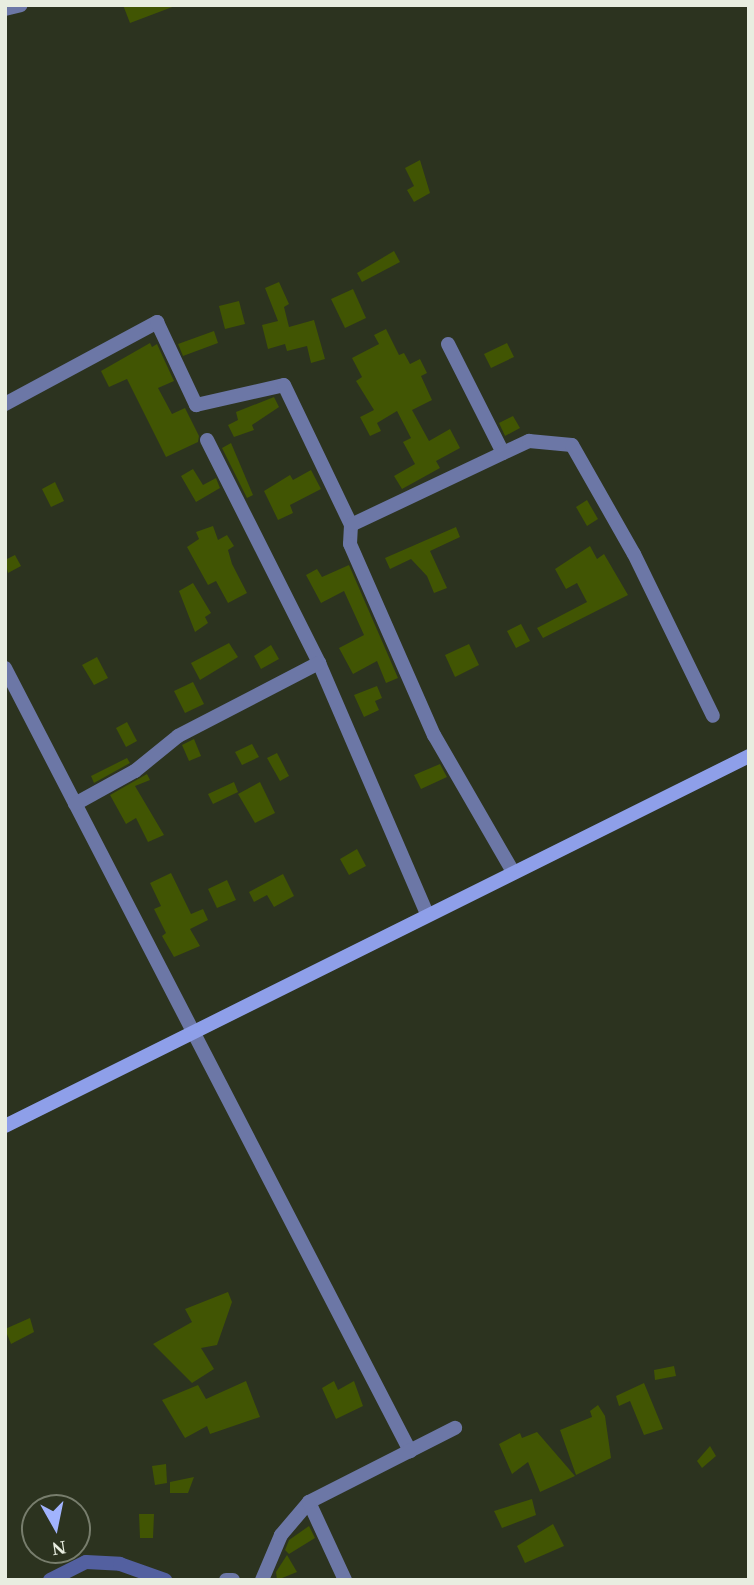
<!DOCTYPE html>
<html>
<head>
<meta charset="utf-8">
<style>
	body { margin:0 }
	#map { position:relative; width:754px; height:1585px; overflow:hidden; background:#2c331f; font-family:Georgia,serif }
	div>[style] { position:absolute }
	.canal>* { height:14px; margin:-7px; padding:0 7px; transform-origin:7px; border-radius:7px; background:#5360a0 }
	.building>* { inset:0; background:#415503 }
	.street>* { height:14px; margin:-7px; padding:0 7px; transform-origin:7px; border-radius:7px; background:#6c77a6 }
	.secondary>* { height:14px; margin:-7px; padding:0 7px; transform-origin:7px; border-radius:7px; background:#8e9fe9 }
	span { translate:-50% -50%; white-space:nowrap; text-align:center; line-height:1.15; -webkit-text-stroke:6px #2c331f; paint-order:stroke }
	.frame { position:absolute; inset:0; border:7px solid #e8ede0; pointer-events:none }
	.north { position:absolute; left:21px; top:1494px; width:70px; height:70px; box-sizing:border-box; background:#2c331f; border:2px solid #777d6c; border-radius:50%; rotate:171deg; font-size:19px; font-weight:700; line-height:28px; text-align:center; color:#e8ede0 }
	.north::after { content:''; display:block; margin:auto; width:24px; height:32px; background:#a1b3fd; clip-path:polygon(50% 0,100% 100%,50% 72%,0 100%) }
</style>
</head>
<body>
<div id="map">
	<div class="canal">
		<i style="left:50px;top:1580px;width:40px;rotate:-26.6deg"></i>
		<i style="left:86px;top:1562px;width:34px;rotate:3deg"></i>
		<i style="left:120px;top:1564px;width:48px;rotate:19.6deg"></i>
	</div>
	<div class="building">
		<i style="clip-path:polygon(123px 5px,175px 5px,175px 6px,130px 23px)"></i>
		<i style="clip-path:polygon(420px 160px,430px 193px,414px 202px,407px 190px,414px 186px,405px 168px)"></i>
		<i style="clip-path:polygon(394px 251px,400px 262px,362px 282px,357px 273px)"></i>
		<i style="clip-path:polygon(279px 282px,289px 304px,284px 307px,289px 327px,314px 320px,325px 359px,311px 363px,307px 346px,287px 351px,285px 344px,268px 349px,262px 325px,278px 321px,265px 288px)"></i>
		<i style="clip-path:polygon(353px 289px,366px 318px,345px 328px,331px 299px)"></i>
		<i style="clip-path:polygon(239px 301px,245px 324px,225px 329px,219px 306px)"></i>
		<i style="clip-path:polygon(386px 329px,399px 355px,404px 353px,410px 364px,420px 359px,427px 373px,421px 376px,432px 400px,412px 410px,429px 441px,450px 429px,460px 448px,436px 461px,440px 468px,402px 489px,394px 476px,415px 464px,403px 442px,411px 438px,397px 411px,377px 423px,381px 431px,370px 436px,360px 417px,374px 410px,356px 381px,362px 377px,352px 358px,379px 344px,374px 335px)"></i>
		<i style="clip-path:polygon(214px 331px,218px 343px,183px 356px,178px 344px)"></i>
		<i style="clip-path:polygon(150px 343px,152px 347px,157px 344px,174px 381px,158px 388px,172px 414px,185px 408px,199px 436px,198px 442px,166px 457px,127px 379px,109px 387px,101px 371px)"></i>
		<i style="clip-path:polygon(507px 343px,514px 357px,491px 368px,484px 354px)"></i>
		<i style="clip-path:polygon(274px 397px,279px 407px,252px 425px,254px 430px,234px 437px,228px 425px,238px 420px,236px 412px)"></i>
		<i style="clip-path:polygon(513px 416px,520px 428px,505px 436px,499px 423px)"></i>
		<i style="clip-path:polygon(231px 443px,253px 495px,247px 498px,222px 448px)"></i>
		<i style="clip-path:polygon(193px 469px,203px 485px,216px 478px,220px 488px,196px 502px,181px 476px)"></i>
		<i style="clip-path:polygon(311px 470px,321px 489px,290px 505px,293px 513px,278px 520px,264px 491px,290px 475px,293px 480px)"></i>
		<i style="clip-path:polygon(55px 482px,64px 501px,51px 507px,42px 489px)"></i>
		<i style="clip-path:polygon(587px 500px,598px 519px,587px 526px,576px 507px)"></i>
		<i style="clip-path:polygon(213px 526px,218px 540px,227px 535px,234px 546px,228px 550px,232px 564px,247px 593px,228px 603px,216px 581px,208px 585px,187px 547px,199px 539px,196px 532px)"></i>
		<i style="clip-path:polygon(456px 527px,460px 537px,430px 551px,447px 588px,434px 593px,427px 576px,411px 559px,390px 569px,385px 558px)"></i>
		<i style="clip-path:polygon(590px 546px,597px 559px,604px 554px,628px 595px,543px 638px,537px 628px,587px 602px,577px 583px,566px 589px,555px 569px)"></i>
		<i style="clip-path:polygon(15px 555px,21px 566px,8px 573px,5px 560px)"></i>
		<i style="clip-path:polygon(349px 565px,398px 678px,386px 683px,377px 661px,353px 674px,339px 648px,364px 635px,344px 591px,321px 603px,306px 575px,317px 569px,322px 577px)"></i>
		<i style="clip-path:polygon(193px 583px,211px 613px,205px 617px,208px 623px,195px 632px,179px 591px)"></i>
		<i style="clip-path:polygon(521px 624px,530px 641px,516px 648px,507px 631px)"></i>
		<i style="clip-path:polygon(229px 643px,238px 657px,200px 680px,191px 663px)"></i>
		<i style="clip-path:polygon(469px 644px,479px 665px,455px 677px,445px 655px)"></i>
		<i style="clip-path:polygon(271px 645px,279px 659px,261px 669px,254px 656px)"></i>
		<i style="clip-path:polygon(97px 657px,108px 678px,94px 685px,82px 665px)"></i>
		<i style="clip-path:polygon(193px 682px,204px 704px,185px 713px,174px 691px)"></i>
		<i style="clip-path:polygon(377px 686px,382px 698px,375px 701px,379px 710px,364px 717px,354px 695px)"></i>
		<i style="clip-path:polygon(127px 722px,137px 741px,126px 747px,116px 728px)"></i>
		<i style="clip-path:polygon(194px 739px,201px 756px,189px 761px,182px 745px)"></i>
		<i style="clip-path:polygon(252px 744px,259px 757px,242px 765px,235px 752px)"></i>
		<i style="clip-path:polygon(277px 753px,289px 776px,280px 781px,267px 758px)"></i>
		<i style="clip-path:polygon(127px 758px,130px 763px,94px 783px,91px 776px)"></i>
		<i style="clip-path:polygon(440px 764px,447px 777px,421px 789px,414px 775px)"></i>
		<i style="clip-path:polygon(147px 774px,150px 780px,135px 786px,164px 835px,148px 842px,136px 818px,126px 824px,110px 795px)"></i>
		<i style="clip-path:polygon(234px 782px,238px 792px,213px 804px,208px 794px)"></i>
		<i style="clip-path:polygon(260px 782px,275px 813px,255px 823px,238px 794px)"></i>
		<i style="clip-path:polygon(357px 849px,366px 866px,349px 875px,340px 859px)"></i>
		<i style="clip-path:polygon(171px 873px,191px 914px,203px 909px,208px 920px,190px 929px,200px 946px,174px 957px,162px 936px,166px 933px,154px 909px,161px 906px,150px 883px)"></i>
		<i style="clip-path:polygon(283px 874px,294px 896px,274px 907px,267px 895px,254px 902px,249px 892px)"></i>
		<i style="clip-path:polygon(227px 880px,236px 900px,217px 908px,208px 889px)"></i>
		<i style="clip-path:polygon(228px 1292px,232px 1302px,217px 1345px,201px 1348px,214px 1369px,192px 1383px,153px 1344px,192px 1322px,185px 1309px)"></i>
		<i style="clip-path:polygon(30px 1318px,34px 1332px,11px 1344px,5px 1329px)"></i>
		<i style="clip-path:polygon(674px 1366px,676px 1376px,655px 1380px,654px 1370px)"></i>
		<i style="clip-path:polygon(246px 1381px,260px 1417px,210px 1434px,207px 1426px,185px 1438px,162px 1400px,198px 1385px,206px 1399px)"></i>
		<i style="clip-path:polygon(334px 1381px,338px 1390px,354px 1381px,363px 1406px,336px 1419px,322px 1388px)"></i>
		<i style="clip-path:polygon(644px 1383px,663px 1429px,644px 1435px,630px 1401px,619px 1406px,616px 1396px)"></i>
		<i style="clip-path:polygon(598px 1405px,605px 1416px,611px 1458px,576px 1475px,560px 1430px,592px 1417px,590px 1411px)"></i>
		<i style="clip-path:polygon(537px 1432px,575px 1476px,540px 1492px,528px 1462px,512px 1474px,499px 1444px,520px 1433px,522px 1438px)"></i>
		<i style="clip-path:polygon(710px 1446px,716px 1456px,702px 1468px,697px 1461px)"></i>
		<i style="clip-path:polygon(166px 1464px,167px 1483px,155px 1485px,152px 1466px)"></i>
		<i style="clip-path:polygon(194px 1477px,188px 1493px,170px 1493px,170px 1482px)"></i>
		<i style="clip-path:polygon(532px 1499px,536px 1515px,502px 1528px,494px 1511px)"></i>
		<i style="clip-path:polygon(139px 1514px,154px 1514px,153px 1538px,140px 1538px)"></i>
		<i style="clip-path:polygon(553px 1524px,564px 1546px,525px 1563px,517px 1546px)"></i>
		<i style="clip-path:polygon(309px 1526px,315px 1538px,289px 1554px,285px 1550px,289px 1540px)"></i>
		<i style="clip-path:polygon(287px 1555px,297px 1572px,277px 1580px,276px 1572px)"></i>
	</div>
	<div class="street">
		<i style="left:5px;top:9px;width:16px;rotate:-14deg"></i>
		<i style="left:448px;top:344px;width:122px;rotate:63.2deg"></i>
		<i style="left:5px;top:404px;width:173px;rotate:-28.3deg"></i>
		<i style="left:157px;top:322px;width:92px;rotate:64.8deg"></i>
		<i style="left:196px;top:405px;width:90px;rotate:-12.8deg"></i>
		<i style="left:284px;top:385px;width:155px;rotate:64.4deg"></i>
		<i style="left:351px;top:525px;width:19px;rotate:93deg"></i>
		<i style="left:350px;top:544px;width:209px;rotate:66.3deg"></i>
		<i style="left:434px;top:735px;width:158px;rotate:60deg"></i>
		<i style="left:207px;top:440px;width:250px;rotate:63.3deg"></i>
		<i style="left:319px;top:663px;width:273px;rotate:66.7deg"></i>
		<i style="left:351px;top:525px;width:197px;rotate:-25.3deg"></i>
		<i style="left:529px;top:441px;width:43px;rotate:5.3deg"></i>
		<i style="left:572px;top:445px;width:125px;rotate:60.4deg"></i>
		<i style="left:634px;top:554px;width:180px;rotate:64deg"></i>
		<i style="left:5px;top:668px;width:882px;rotate:62.65deg"></i>
		<i style="left:75px;top:804px;width:68px;rotate:-28.8deg"></i>
		<i style="left:135px;top:771px;width:55px;rotate:-39.1deg"></i>
		<i style="left:178px;top:736px;width:159px;rotate:-27.4deg"></i>
		<i style="left:226px;top:1580px;width:7px"></i>
		<i style="left:262px;top:1580px;width:49px;rotate:-67.1deg"></i>
		<i style="left:281px;top:1535px;width:43px;rotate:-49.7deg"></i>
		<i style="left:345px;top:1580px;width:86px;rotate:-114.8deg"></i>
		<i style="left:309px;top:1502px;width:164px;rotate:-26.9deg"></i>
	</div>
	<div class="secondary">
		<i style="left:5px;top:1126px;width:831px;rotate:-26.44deg"></i>
	</div>
	<div class="frame"></div>
	<div class="north">N</div>
</div>
</body>
</html>
